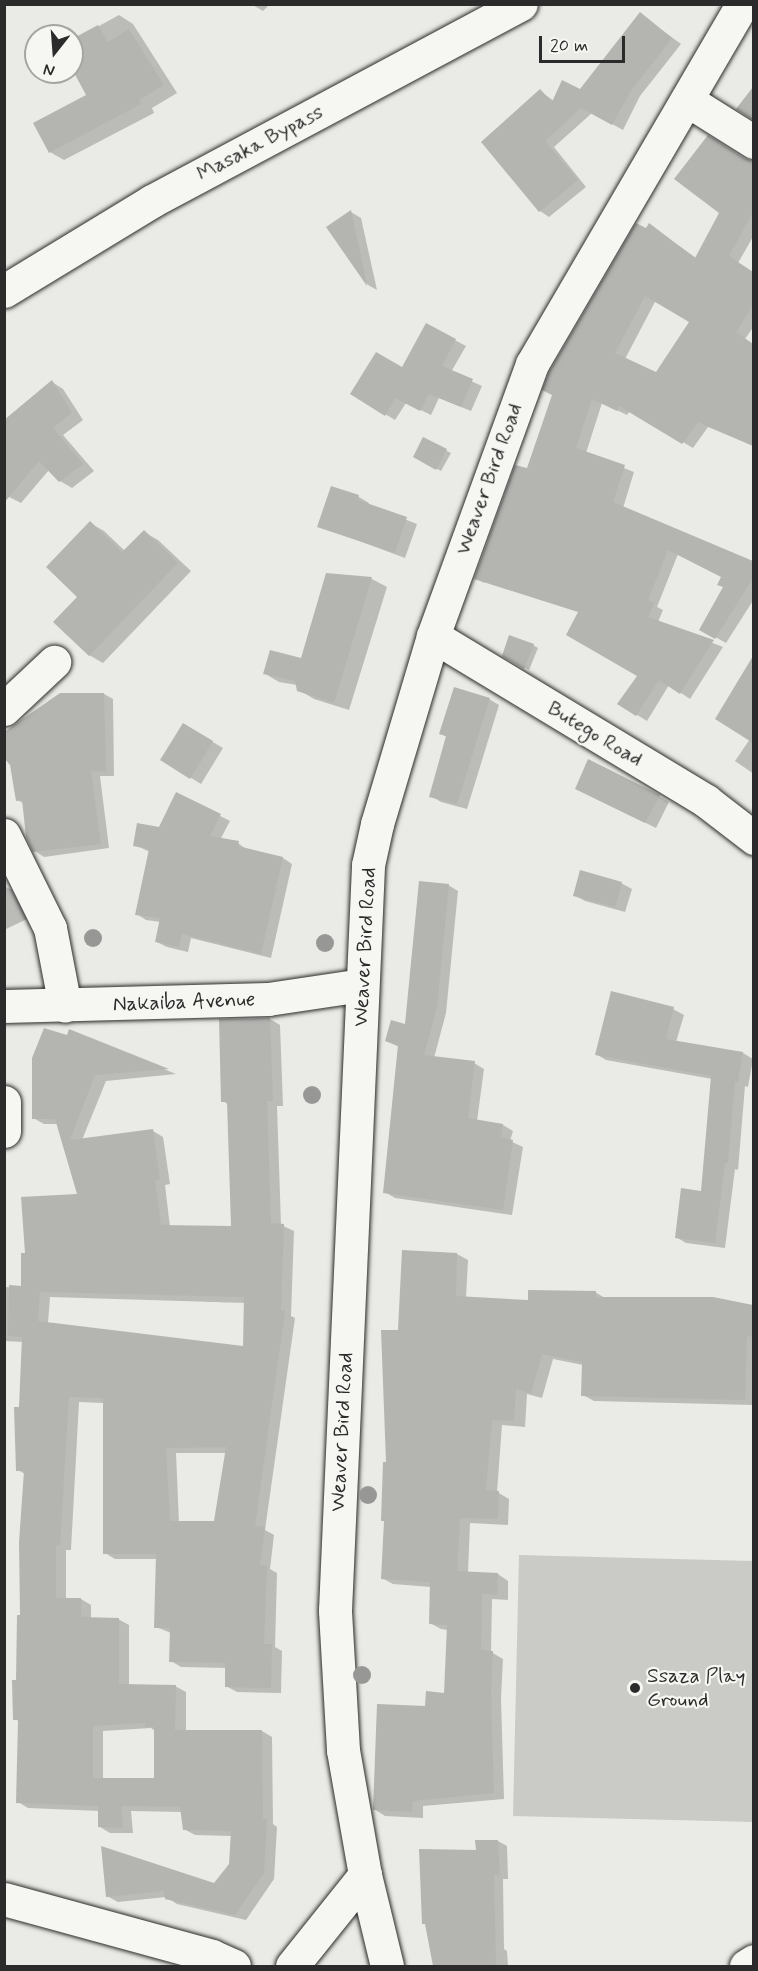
<!DOCTYPE html>
<html>
<head>
<meta charset="utf-8">
<style>
	body { margin:0 }
	#map { position:relative; width:758px; height:1971px; overflow:hidden; background:#eaeae6; font-family:Mynerve,sans-serif }
	div>[style] { position:absolute }
	.green>* { inset:0; background:#cacac7 }
	.shadow>* { inset:0; background:#0003 }
	.building>* { inset:0; background:#b4b4b1 }
	.roads { filter:drop-shadow(0 0 2px #2b2b2b) drop-shadow(0 0 2px #2b2b2b) }
	.minor>* { height:33px; margin:-16.5px; padding:0 16.5px; transform-origin:16.5px; border-radius:16.5px; background:#f6f6f2 }
	.highway>* { height:33px; margin:-16.5px; padding:0 16.5px; transform-origin:16.5px; border-radius:16.5px; background:#f6f6f2 }
	.trees>* { width:18px; height:18px; margin:-9px; border-radius:50%; background:#979795 }
	.dots>* { width:16px; height:16px; translate:-50% -50%; box-sizing:border-box; border:3px solid #f6f6f2; border-radius:50% }
	span { translate:-50% -50%; white-space:nowrap; text-align:center; line-height:1.15; -webkit-text-stroke:4.5px #f6f6f2; paint-order:stroke }
	.street-label { font-size:21px; color:#2b2b2b }
	.poi-label { font-size:21px; color:#2b2b2b }
	.left { translate:0 -50%; text-align:left }
	.frame { position:absolute; inset:0; border:6px solid #2b2b2b; pointer-events:none }
	.north { position:absolute; left:24px; top:24px; width:60px; height:60px; box-sizing:border-box; background:#f6f6f2; border:2px solid #a5a5a2; border-radius:50%; rotate:197deg; font-size:16px; font-weight:700; line-height:24px; text-align:center; color:#2b2b2b }
	.north::after { content:''; display:block; margin:auto; width:21px; height:27px; background:#2b2b2b; clip-path:polygon(50% 0,100% 100%,50% 72%,0 100%) }
	.scale { position:absolute; left:539px; top:36px; width:86px; height:27px; box-sizing:border-box; border:3px solid #2b2b2b; border-top:0; padding-left:8px; font-size:18px; line-height:21px; white-space:nowrap; color:#2b2b2b; -webkit-text-stroke:4px #f6f6f2; paint-order:stroke }
</style>
</head>
<body>
<div id="map">
	<div class="green">
		<i style="clip-path:polygon(519px 1555px,753px 1561px,753px 1822px,513px 1816px)"></i>
	</div>
	<div class="shadow">
		<i style="clip-path:polygon(251px 4px,270px 4px,263px 11px)"></i>
		<i style="clip-path:polygon(640px 14px,681px 44px,640px 96px,623px 130px,592px 113px,554px 147px,586px 187px,549px 217px,540px 211px,540px 91px,554px 101px,580px 91px)"></i>
		<i style="clip-path:polygon(119px 15px,133px 24px,177px 93px,152px 108px,154px 113px,64px 160px,50px 152px,88px 96px,72px 66px,72px 41px)"></i>
		<i style="clip-path:polygon(evenodd,708px 137px,754px 164px,754px 171px,749px 177px,754px 181px,754px 235px,738px 263px,754px 273px,754px 326px,745px 339px,754px 345px,754px 446px,708px 427px,693px 448px,630px 411px,627px 415px,602px 403px,586px 453px,634px 472px,623px 508px,754px 563px,754px 599px,726px 643px,701px 629px,724px 587px,723px 577px,678px 554px,657px 607px,663px 610px,658px 622px,723px 647px,690px 699px,669px 685px,647px 721px,619px 704px,639px 675px,585px 613px,484px 580px,484px 583px,476px 578px,650px 225px,696px 258px,721px 212px,708px 137px,656px 300px,691px 322px,657px 374px,625px 359px,656px 300px)"></i>
		<i style="clip-path:polygon(351px 212px,361px 218px,377px 290px,368px 285px,328px 228px)"></i>
		<i style="clip-path:polygon(426px 325px,466px 346px,451px 372px,482px 386px,471px 411px,439px 398px,431px 415px,406px 403px,395px 420px,352px 394px,403px 369px)"></i>
		<i style="clip-path:polygon(52px 382px,63px 389px,83px 420px,63px 435px,94px 471px,72px 488px,60px 481px,49px 470px,21px 503px,9px 497px)"></i>
		<i style="clip-path:polygon(424px 439px,451px 453px,441px 471px,415px 457px)"></i>
		<i style="clip-path:polygon(332px 488px,359px 497px,369px 503px,368px 505px,417px 524px,405px 558px,319px 526px)"></i>
		<i style="clip-path:polygon(90px 523px,104px 531px,125px 551px,144px 532px,158px 540px,191px 571px,103px 663px,89px 655px)"></i>
		<i style="clip-path:polygon(327px 575px,372px 579px,387px 587px,349px 710px,314px 699px,299px 690px,297px 685px,279px 682px,264px 673px,302px 660px)"></i>
		<i style="clip-path:polygon(533px 645px,538px 648px,529px 670px,504px 655px)"></i>
		<i style="clip-path:polygon(754px 659px,754px 774px,735px 761px,750px 739px,717px 719px)"></i>
		<i style="clip-path:polygon(104px 694px,113px 699px,114px 776px,100px 776px,109px 848px,44px 857px,35px 851px,23px 803px,17px 800px)"></i>
		<i style="clip-path:polygon(489px 699px,499px 705px,467px 809px,441px 802px,431px 796px,447px 737px,441px 734px)"></i>
		<i style="clip-path:polygon(184px 725px,223px 748px,201px 784px,162px 760px)"></i>
		<i style="clip-path:polygon(177px 794px,230px 821px,220px 840px,238px 843px,247px 850px,283px 858px,292px 864px,271px 958px,191px 938px,188px 952px,167px 947px,157px 942px,161px 922px,146px 920px,137px 914px,150px 852px,135px 845px,159px 829px)"></i>
		<i style="clip-path:polygon(587px 794px,659px 796px,669px 802px,656px 828px)"></i>
		<i style="clip-path:polygon(621px 883px,632px 889px,625px 912px,585px 901px,574px 895px)"></i>
		<i style="clip-path:polygon(448px 885px,458px 891px,446px 1013px,434px 1058px,474px 1063px,484px 1069px,477px 1121px,503px 1125px,513px 1131px,510px 1141px,523px 1147px,512px 1215px,395px 1198px,385px 1192px,399px 1047px,386px 1041px,407px 1026px)"></i>
		<i style="clip-path:polygon(4px 886px,12px 890px,27px 919px,4px 930px)"></i>
		<i style="clip-path:polygon(673px 1009px,684px 1015px,676px 1042px,743px 1053px,753px 1059px,748px 1087px,745px 1086px,738px 1170px,735px 1169px,725px 1248px,686px 1243px,676px 1237px,702px 1193px,712px 1079px,606px 1060px,596px 1054px)"></i>
		<i style="clip-path:polygon(evenodd,270px 1019px,280px 1025px,283px 1106px,277px 1106px,281px 1225px,294px 1231px,291px 1316px,295px 1318px,265px 1530px,274px 1535px,270px 1569px,277px 1573px,275px 1647px,282px 1651px,281px 1693px,237px 1692px,226px 1686px,227px 1668px,181px 1667px,171px 1661px,171px 1633px,156px 1627px,158px 1559px,115px 1559px,105px 1553px,104px 1403px,79px 1402px,71px 1550px,66px 1550px,66px 1599px,81px 1599px,91px 1605px,91px 1619px,118px 1619px,129px 1625px,129px 1686px,175px 1686px,186px 1692px,186px 1731px,262px 1731px,272px 1737px,273px 1824px,277px 1827px,274px 1879px,246px 1920px,177px 1904px,166px 1897px,118px 1902px,107px 1896px,214px 1884px,231px 1865px,232px 1836px,195px 1835px,184px 1829px,182px 1812px,131px 1811px,133px 1833px,110px 1833px,100px 1827px,100px 1811px,28px 1808px,18px 1802px,20px 1722px,15px 1719px,21px 1617px,25px 1474px,18px 1470px,23px 1342px,4px 1341px,4px 1287px,23px 1288px,26px 1255px,79px 1196px,58px 1124px,44px 1124px,33px 1118px,70px 1031px,176px 1074px,106px 1081px,82px 1140px,153px 1131px,163px 1137px,170px 1184px,165px 1185px,170px 1227px,233px 1228px,229px 1105px,223px 1101px,270px 1019px,50px 1297px,247px 1303px,245px 1348px,48px 1323px,50px 1297px,270px 1019px,176px 1453px,227px 1453px,216px 1523px,179px 1523px,176px 1453px,270px 1019px,151px 1728px,155px 1731px,156px 1780px,103px 1780px,103px 1731px,151px 1728px)"></i>
		<i style="clip-path:polygon(404px 1251px,457px 1254px,468px 1260px,466px 1298px,529px 1302px,595px 1292px,605px 1298px,713px 1298px,754px 1306px,754px 1405px,594px 1401px,583px 1395px,583px 1365px,553px 1359px,542px 1398px,527px 1394px,525px 1427px,502px 1425px,497px 1492px,509px 1499px,508px 1525px,470px 1523px,468px 1573px,498px 1574px,508px 1581px,508px 1600px,492px 1599px,491px 1652px,503px 1659px,501px 1698px,504px 1799px,423px 1806px,423px 1818px,385px 1816px,374px 1809px,445px 1694px,448px 1630px,441px 1629px,430px 1623px,431px 1587px,393px 1584px,382px 1578px,387px 1464px,400px 1331px)"></i>
		<i style="clip-path:polygon(498px 1841px,507px 1846px,508px 1879px,503px 1879px,504px 1949px,507px 1951px,508px 1966px,435px 1966px,427px 1925px,477px 1851px)"></i>
	</div>
	<div class="building">
		<i style="clip-path:polygon(640px 12px,672px 38px,631px 91px,612px 125px,581px 108px,545px 141px,578px 180px,539px 212px,481px 142px,540px 89px,552px 102px,562px 80px,580px 89px)"></i>
		<i style="clip-path:polygon(98px 25px,108px 42px,129px 29px,164px 85px,139px 100px,141px 104px,49px 153px,33px 123px,86px 95px,72px 69px,72px 39px)"></i>
		<i style="clip-path:polygon(753px 87px,753px 120px,736px 109px)"></i>
		<i style="clip-path:polygon(evenodd,708px 135px,744px 158px,753px 161px,753px 212px,729px 256px,753px 272px,753px 305px,736px 332px,753px 344px,753px 446px,698px 422px,682px 444px,619px 406px,617px 411px,592px 399px,576px 448px,625px 465px,613px 502px,753px 561px,753px 578px,715px 639px,699px 630px,723px 587px,717px 585px,721px 577px,668px 550px,648px 600px,654px 603px,648px 617px,714px 640px,680px 694px,659px 680px,636px 716px,617px 704px,637px 676px,566px 635px,578px 612px,474px 579px,515px 465px,527px 468px,552px 395px,542px 390px,549px 372px,636px 223px,646px 228px,649px 223px,695px 258px,719px 213px,674px 179px,708px 135px,645px 296px,689px 322px,656px 372px,615px 353px,645px 296px)"></i>
		<i style="clip-path:polygon(351px 210px,367px 285px,367px 286px,326px 227px)"></i>
		<i style="clip-path:polygon(426px 323px,456px 339px,442px 366px,473px 379px,461px 407px,429px 394px,420px 411px,395px 398px,385px 416px,350px 394px,376px 352px,402px 367px)"></i>
		<i style="clip-path:polygon(52px 380px,72px 413px,53px 428px,83px 464px,59px 482px,39px 461px,4px 503px,4px 420px)"></i>
		<i style="clip-path:polygon(423px 437px,447px 449px,436px 470px,413px 457px)"></i>
		<i style="clip-path:polygon(331px 486px,359px 495px,358px 500px,407px 517px,395px 553px,317px 527px)"></i>
		<i style="clip-path:polygon(90px 521px,122px 552px,144px 530px,178px 563px,89px 656px,53px 622px,77px 597px,46px 567px)"></i>
		<i style="clip-path:polygon(326px 573px,372px 577px,334px 703px,297px 691px,295px 681px,263px 674px,270px 650px,301px 658px)"></i>
		<i style="clip-path:polygon(509px 635px,534px 644px,524px 669px,502px 656px)"></i>
		<i style="clip-path:polygon(753px 656px,753px 743px,715px 719px)"></i>
		<i style="clip-path:polygon(454px 687px,490px 698px,457px 804px,429px 797px,446px 736px,439px 734px)"></i>
		<i style="clip-path:polygon(60px 693px,104px 693px,106px 772px,91px 771px,101px 844px,33px 852px,26px 837px,22px 800px,16px 801px,10px 765px,4px 758px,4px 732px)"></i>
		<i style="clip-path:polygon(183px 723px,213px 741px,190px 779px,160px 760px)"></i>
		<i style="clip-path:polygon(588px 759px,660px 795px,645px 823px,575px 789px)"></i>
		<i style="clip-path:polygon(176px 792px,221px 814px,210px 836px,239px 841px,238px 846px,283px 857px,261px 954px,182px 934px,179px 947px,155px 942px,160px 918px,135px 915px,149px 849px,133px 846px,137px 823px,159px 827px)"></i>
		<i style="clip-path:polygon(580px 870px,622px 882px,615px 907px,573px 896px)"></i>
		<i style="clip-path:polygon(419px 881px,449px 884px,437px 1007px,424px 1055px,475px 1061px,468px 1118px,503px 1124px,501px 1137px,513px 1140px,503px 1210px,383px 1193px,398px 1045px,385px 1041px,391px 1020px,405px 1024px)"></i>
		<i style="clip-path:polygon(611px 991px,674px 1007px,666px 1039px,743px 1052px,738px 1082px,735px 1081px,728px 1163px,725px 1163px,715px 1243px,675px 1238px,681px 1188px,701px 1191px,711px 1076px,595px 1055px)"></i>
		<i style="clip-path:polygon(evenodd,270px 1018px,273px 1101px,267px 1101px,271px 1223px,284px 1224px,281px 1310px,285px 1311px,255px 1526px,265px 1527px,260px 1565px,267px 1566px,264px 1644px,272px 1644px,271px 1688px,225px 1687px,225px 1663px,169px 1662px,170px 1628px,154px 1628px,156px 1554px,103px 1554px,103px 1398px,69px 1397px,60px 1545px,56px 1545px,56px 1598px,81px 1598px,81px 1617px,119px 1618px,119px 1684px,176px 1685px,175px 1730px,262px 1730px,263px 1819px,267px 1819px,264px 1873px,235px 1915px,165px 1899px,164px 1891px,106px 1897px,101px 1846px,214px 1883px,229px 1864px,231px 1831px,183px 1830px,180px 1807px,121px 1806px,123px 1828px,98px 1827px,98px 1806px,16px 1803px,18px 1720px,13px 1720px,12px 1680px,16px 1680px,17px 1615px,20px 1615px,19px 1542px,24px 1471px,16px 1471px,14px 1407px,19px 1407px,22px 1337px,8px 1336px,9px 1285px,21px 1286px,21px 1253px,25px 1253px,21px 1197px,77px 1194px,55px 1119px,32px 1119px,32px 1058px,44px 1028px,67px 1035px,69px 1029px,169px 1069px,95px 1075px,70px 1140px,153px 1129px,160px 1179px,155px 1180px,161px 1225px,231px 1226px,227px 1102px,221px 1102px,219px 1019px,270px 1018px,40px 1292px,244px 1297px,243px 1346px,38px 1321px,40px 1292px,270px 1018px,226px 1447px,214px 1521px,170px 1521px,166px 1448px,226px 1447px,270px 1018px,145px 1723px,145px 1727px,154px 1727px,154px 1778px,93px 1778px,93px 1726px,145px 1723px)"></i>
		<i style="clip-path:polygon(402px 1250px,457px 1253px,456px 1296px,528px 1300px,528px 1290px,596px 1291px,596px 1297px,713px 1297px,753px 1305px,753px 1337px,747px 1336px,745px 1400px,581px 1396px,582px 1362px,542px 1354px,531px 1393px,516px 1389px,514px 1421px,492px 1420px,486px 1490px,499px 1491px,498px 1519px,460px 1518px,457px 1571px,498px 1573px,497px 1595px,482px 1594px,481px 1650px,493px 1651px,491px 1691px,494px 1793px,413px 1801px,412px 1812px,373px 1810px,377px 1704px,425px 1706px,426px 1691px,444px 1693px,447px 1625px,429px 1624px,430px 1582px,381px 1579px,384px 1521px,381px 1521px,383px 1462px,386px 1462px,381px 1330px,398px 1330px)"></i>
		<i style="clip-path:polygon(475px 1840px,498px 1840px,500px 1875px,494px 1875px,496px 1966px,433px 1966px,425px 1924px,422px 1924px,419px 1849px,476px 1850px)"></i>
	</div>
	<div class="roads">
		<div class="minor">
			<i style="left:687px;top:100px;width:79px;rotate:32.1deg"></i>
			<i style="left:433px;top:636px;width:319px;rotate:31.1deg"></i>
			<i style="left:706px;top:801px;width:61px;rotate:37.6deg"></i>
			<i style="left:4px;top:709px;width:69px;rotate:-43.2deg"></i>
			<i style="left:4px;top:835px;width:104px;rotate:63.7deg"></i>
			<i style="left:50px;top:928px;width:79px;rotate:79.1deg"></i>
			<i style="left:4px;top:1006px;width:264px;rotate:-1.5deg"></i>
			<i style="left:268px;top:999px;width:95px;rotate:-8.5deg"></i>
			<i style="left:4px;top:1102px;width:29px;rotate:90deg"></i>
			<i style="left:4px;top:1899px;width:216px;rotate:15.3deg"></i>
			<i style="left:212px;top:1956px;width:24px;rotate:24deg"></i>
			<i style="left:292px;top:1966px;width:117px;rotate:-51.3deg"></i>
			<i style="left:387px;top:1966px;width:94px;rotate:-103.6deg"></i>
			<i style="left:365px;top:1875px;width:127px;rotate:-100deg"></i>
			<i style="left:343px;top:1750px;width:140px;rotate:-93.3deg"></i>
			<i style="left:335px;top:1610px;width:746px;rotate:-87.46deg"></i>
			<i style="left:368px;top:865px;width:42px;rotate:-77.6deg"></i>
			<i style="left:377px;top:824px;width:196px;rotate:-73.4deg"></i>
			<i style="left:433px;top:636px;width:289px;rotate:-70deg"></i>
			<i style="left:532px;top:364px;width:417px;rotate:-59.7deg"></i>
			<i style="left:746px;top:1966px;width:9px;rotate:-32deg"></i>
		</div>
		<div class="highway">
			<i style="left:4px;top:291px;width:173px;rotate:-31.3deg"></i>
			<i style="left:152px;top:201px;width:418px;rotate:-28.1deg"></i>
		</div>
	</div>
	<div class="trees">
		<i style="left:93px;top:938px"></i>
		<i style="left:325px;top:943px"></i>
		<i style="left:312px;top:1095px"></i>
		<i style="left:368px;top:1495px"></i>
		<i style="left:362px;top:1675px"></i>
	</div>
	<div class="dots">
		<i style="left:635px;top:1688px;background:#2b2b2b"></i>
	</div>
	<div class="street-label">
		<span style="left:260px;top:143px;rotate:-28deg">Masaka Bypass</span>
		<span style="left:489px;top:479px;rotate:-70deg">Weaver Bird Road</span>
		<span style="left:595px;top:734px;rotate:31deg">Butego Road</span>
		<span style="left:365px;top:947px;rotate:-87deg">Weaver Bird Road</span>
		<span style="left:184px;top:1002px;rotate:-2deg">Nakaiba Avenue</span>
		<span style="left:342px;top:1432px;rotate:-87deg">Weaver Bird Road</span>
	</div>
	<div class="poi-label">
		<span class="left" style="left:647px;top:1688px">Ssaza Play<br>Ground</span>
	</div>
	<div class="frame"></div>
	<div class="north">N</div>
	<div class="scale">20 m</div>
</div>
</body>
</html>
